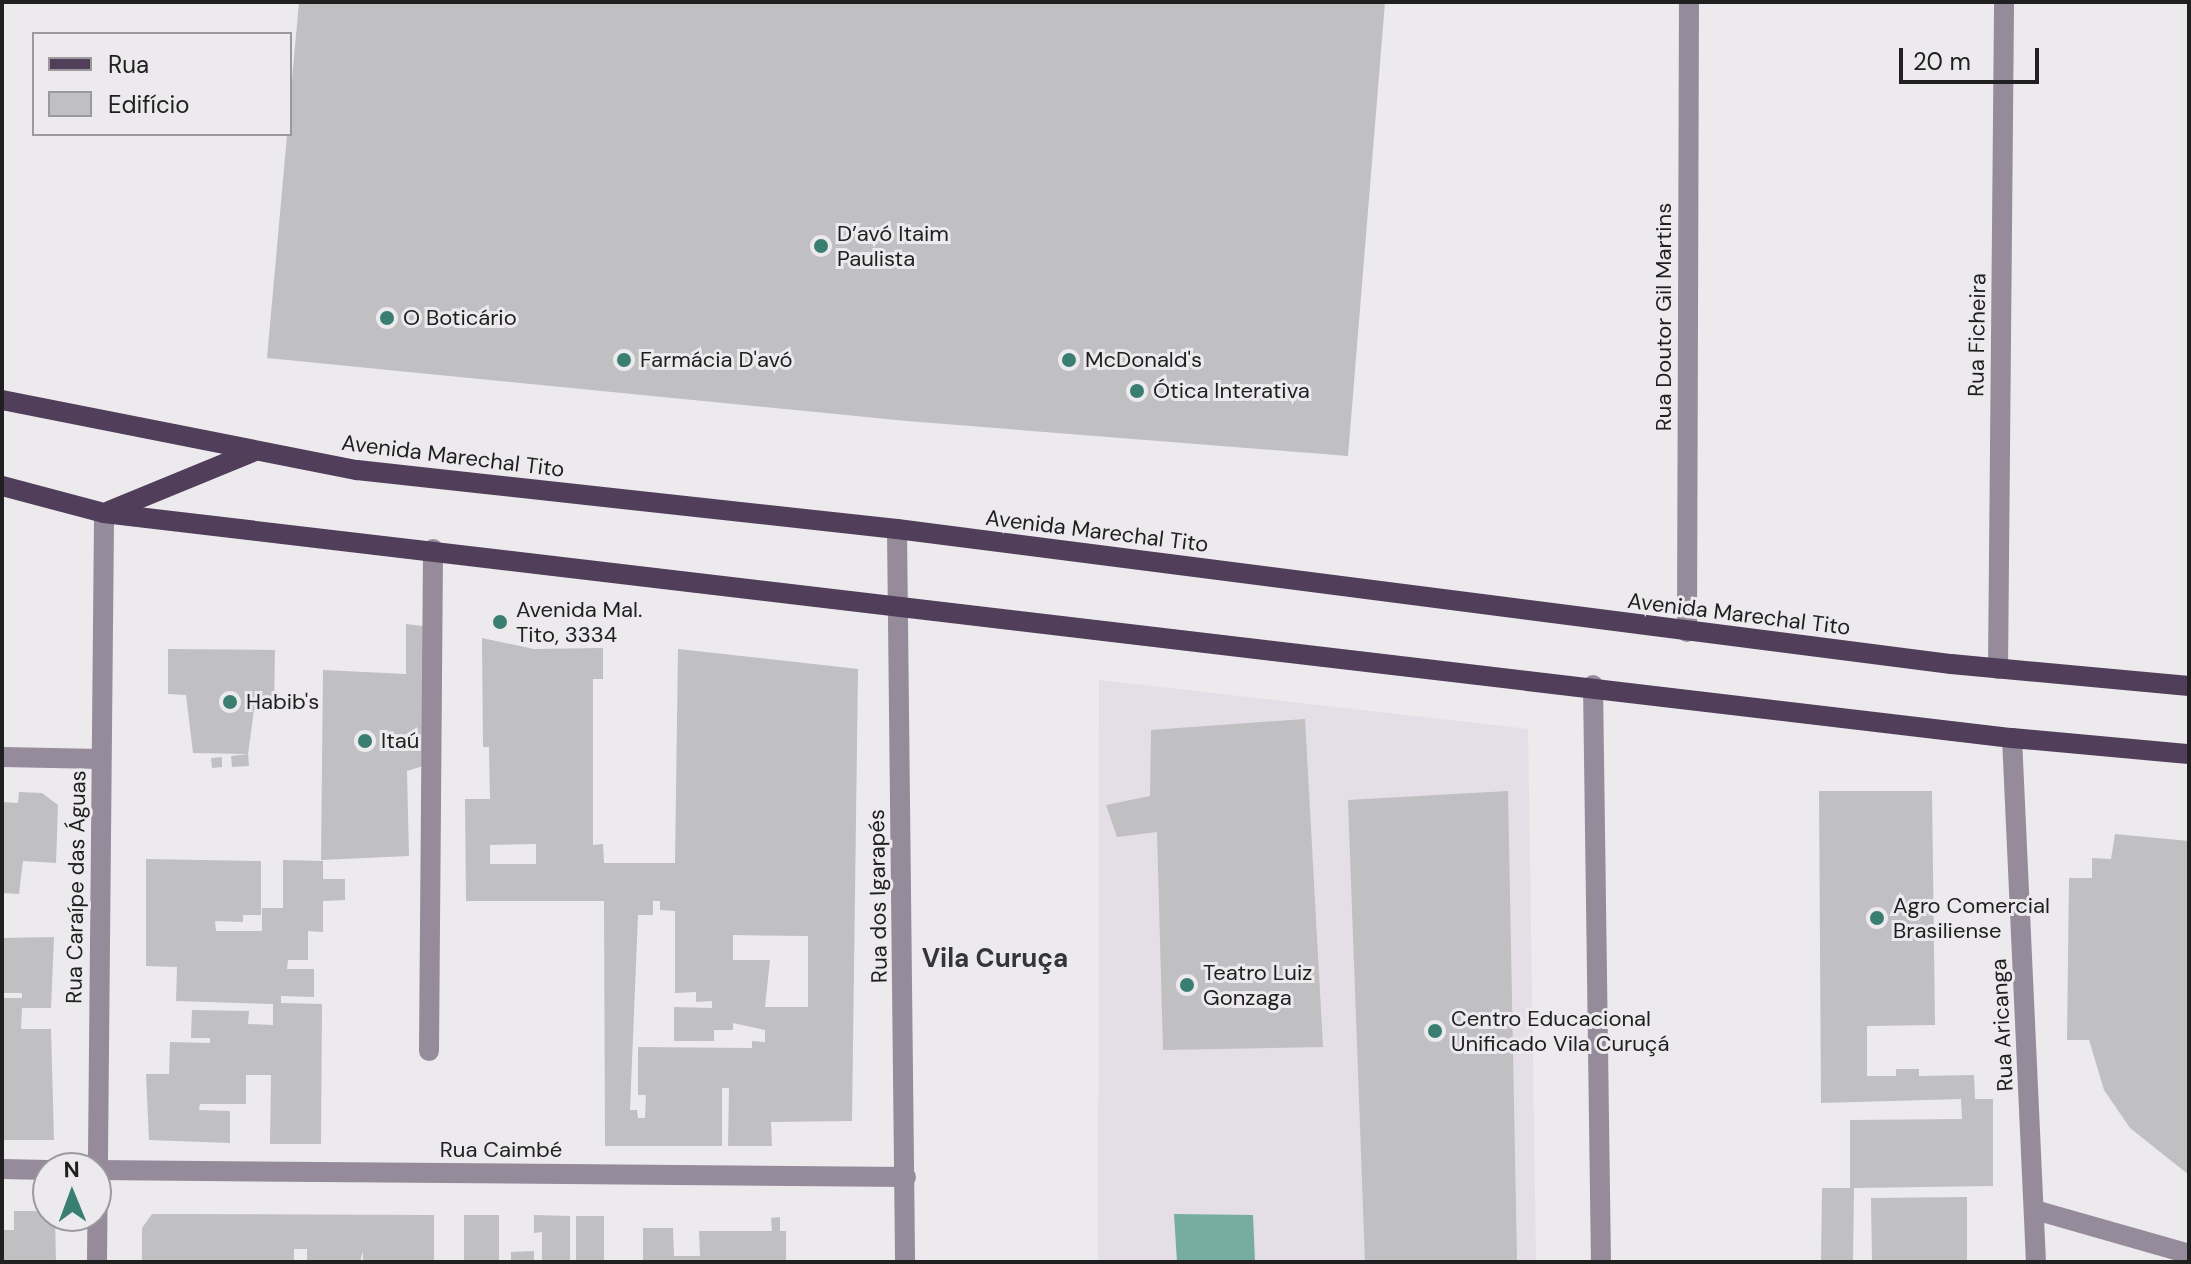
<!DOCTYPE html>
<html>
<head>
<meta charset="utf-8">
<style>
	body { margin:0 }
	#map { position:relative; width:2191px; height:1264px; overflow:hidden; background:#eceaed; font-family:"DM Sans",sans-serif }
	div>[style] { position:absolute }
	.built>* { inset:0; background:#e4dee7 }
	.water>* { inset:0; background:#77aca1 }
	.building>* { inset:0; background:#c0bfc1 }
	.minor>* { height:20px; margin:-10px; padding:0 10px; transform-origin:10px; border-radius:10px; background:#958b9b }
	.major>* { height:20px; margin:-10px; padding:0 10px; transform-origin:10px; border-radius:10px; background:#503e5a }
	.dots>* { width:22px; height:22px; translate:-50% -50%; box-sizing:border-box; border:4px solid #eceaed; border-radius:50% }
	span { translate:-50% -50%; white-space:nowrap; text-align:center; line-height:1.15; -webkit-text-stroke:6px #eceaed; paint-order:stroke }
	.poi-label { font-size:22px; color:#212021 }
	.left { translate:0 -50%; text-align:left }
	.street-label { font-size:22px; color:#212021 }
	.quarter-label { font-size:26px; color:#353436; font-weight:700 }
	.frame { position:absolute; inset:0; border:4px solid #212021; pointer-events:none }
	.legend { position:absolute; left:32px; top:32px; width:260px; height:104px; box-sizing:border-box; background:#eceaed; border:2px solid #9b999b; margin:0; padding:10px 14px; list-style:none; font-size:24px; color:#212021 }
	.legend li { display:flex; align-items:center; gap:16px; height:40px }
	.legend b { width:40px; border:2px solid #9b999b }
	.north { position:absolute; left:32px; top:1152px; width:80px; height:80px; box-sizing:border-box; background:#eceaed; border:2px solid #9b999b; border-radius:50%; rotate:359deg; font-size:22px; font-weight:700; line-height:32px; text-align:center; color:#212021 }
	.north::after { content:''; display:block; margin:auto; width:28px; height:36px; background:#3a7d71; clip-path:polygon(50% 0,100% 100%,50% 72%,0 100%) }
	.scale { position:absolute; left:1899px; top:48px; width:140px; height:36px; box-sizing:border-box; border:4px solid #212021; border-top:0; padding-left:10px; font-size:24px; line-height:28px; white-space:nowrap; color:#212021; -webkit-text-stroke:6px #eceaed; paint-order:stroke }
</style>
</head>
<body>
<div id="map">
	<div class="built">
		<i style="clip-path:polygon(1099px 680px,1528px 729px,1536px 1262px,1098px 1262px)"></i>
	</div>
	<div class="water">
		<i style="clip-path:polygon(1174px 1214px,1253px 1215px,1255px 1262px,1177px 1262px)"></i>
	</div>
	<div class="building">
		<i style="clip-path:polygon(299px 2px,1385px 2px,1348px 456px,907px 421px,267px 358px)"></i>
		<i style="clip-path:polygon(406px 624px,423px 626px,423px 766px,407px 771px,409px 856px,321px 860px,323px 670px,406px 674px)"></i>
		<i style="clip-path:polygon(evenodd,482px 638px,534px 649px,603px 648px,603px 679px,593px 679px,593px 845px,603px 844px,604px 863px,675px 863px,678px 649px,858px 669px,852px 1121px,771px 1122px,772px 1146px,728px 1146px,729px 1088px,722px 1088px,722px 1146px,605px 1146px,604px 901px,466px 901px,465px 799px,490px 799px,489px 747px,483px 747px,482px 638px,536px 844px,536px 864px,490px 864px,490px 845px,536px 844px,482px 638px,653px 901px,660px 901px,660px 910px,675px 911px,675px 993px,696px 992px,696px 1002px,712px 1001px,712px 1008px,674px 1007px,674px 1041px,714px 1041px,714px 1030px,733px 1030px,733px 1023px,765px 1030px,765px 1042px,752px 1041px,752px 1048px,638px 1047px,638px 1095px,646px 1095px,645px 1118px,638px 1118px,637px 1110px,630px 1110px,638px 915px,653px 915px,653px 901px,482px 638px,733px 935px,808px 936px,808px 1007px,765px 1007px,770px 960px,733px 960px,733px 935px)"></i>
		<i style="clip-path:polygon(168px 649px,275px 650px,274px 710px,254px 710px,248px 754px,193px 753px,186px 695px,168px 694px)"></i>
		<i style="clip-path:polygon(1305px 719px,1323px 1047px,1163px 1050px,1157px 832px,1117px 837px,1106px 805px,1150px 796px,1151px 730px)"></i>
		<i style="clip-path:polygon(248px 754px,249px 766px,232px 767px,231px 756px)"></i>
		<i style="clip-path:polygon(222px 757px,222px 767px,212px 768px,211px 758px)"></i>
		<i style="clip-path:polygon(1508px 791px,1517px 1262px,1365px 1262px,1348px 800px)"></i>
		<i style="clip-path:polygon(1819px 791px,1932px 791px,1935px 1025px,1867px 1026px,1867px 1076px,1896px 1076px,1896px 1069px,1919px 1069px,1919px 1076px,1974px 1075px,1975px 1099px,1993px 1099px,1993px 1186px,1854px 1188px,1853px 1262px,1821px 1262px,1822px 1188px,1850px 1188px,1850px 1120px,1962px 1119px,1961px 1099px,1821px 1103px)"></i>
		<i style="clip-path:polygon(19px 792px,42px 793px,58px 805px,56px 863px,23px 861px,19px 894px,2px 893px,2px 802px,18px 803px)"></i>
		<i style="clip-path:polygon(2115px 834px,2189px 841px,2189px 1175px,2130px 1128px,2104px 1090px,2089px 1040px,2067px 1040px,2069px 878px,2092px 878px,2092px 858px,2111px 859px)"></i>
		<i style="clip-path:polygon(146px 859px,261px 861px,261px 915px,243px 915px,243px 922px,215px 921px,216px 931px,262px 931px,262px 908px,283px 908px,283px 860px,323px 861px,323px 879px,345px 879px,345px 900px,323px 901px,323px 932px,308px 931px,308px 960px,288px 960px,287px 969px,314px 969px,314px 997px,281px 996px,281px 1003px,322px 1004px,321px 1144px,270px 1144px,271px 1075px,246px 1075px,246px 1104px,200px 1104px,199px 1110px,230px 1111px,230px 1143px,149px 1140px,146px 1074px,169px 1074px,170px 1042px,210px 1043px,210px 1038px,191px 1038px,192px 1010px,249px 1011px,248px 1024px,273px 1025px,273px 1004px,176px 1001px,177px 967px,146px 966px)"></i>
		<i style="clip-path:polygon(54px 937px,51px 1008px,22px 1008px,21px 1029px,51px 1029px,54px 1140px,2px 1140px,2px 998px,22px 998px,22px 993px,2px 993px,2px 938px)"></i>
		<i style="clip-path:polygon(1967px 1197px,1967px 1262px,1872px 1262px,1871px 1198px)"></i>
		<i style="clip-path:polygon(14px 1211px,48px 1211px,48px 1216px,55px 1216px,56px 1262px,2px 1262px,2px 1230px,14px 1230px)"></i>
		<i style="clip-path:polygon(152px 1214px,434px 1215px,434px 1262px,363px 1262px,363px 1251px,360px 1262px,307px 1262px,307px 1249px,294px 1249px,294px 1262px,142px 1262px,142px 1228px)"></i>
		<i style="clip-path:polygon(464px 1215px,499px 1215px,499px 1262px,464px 1262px)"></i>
		<i style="clip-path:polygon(534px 1215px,570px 1216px,570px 1262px,542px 1262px,542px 1232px,534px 1233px)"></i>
		<i style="clip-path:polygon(576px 1216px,604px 1216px,604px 1262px,576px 1262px)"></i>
		<i style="clip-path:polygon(780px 1217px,780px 1231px,786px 1231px,786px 1262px,643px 1262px,643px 1228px,673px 1228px,674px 1256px,700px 1256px,699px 1231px,772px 1231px,771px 1218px)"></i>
		<i style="clip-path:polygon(534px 1251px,534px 1262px,511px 1262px,511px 1252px)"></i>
	</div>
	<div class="minor">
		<i style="left:897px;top:529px;width:733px;rotate:89.37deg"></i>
		<i style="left:1687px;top:632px;width:630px;rotate:-89.82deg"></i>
		<i style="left:1998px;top:669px;width:667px;rotate:-89.48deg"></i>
		<i style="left:1593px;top:685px;width:577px;rotate:89.21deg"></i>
		<i style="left:2012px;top:738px;width:525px;rotate:87.38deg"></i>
		<i style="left:2px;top:757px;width:99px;rotate:1.2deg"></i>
		<i style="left:429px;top:1051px;width:502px;rotate:-89.54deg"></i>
		<i style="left:2px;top:1169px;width:46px;rotate:1.2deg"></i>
		<i style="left:96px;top:1170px;width:810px;rotate:0.5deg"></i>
		<i style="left:2035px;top:1210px;width:160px;rotate:15.9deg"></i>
		<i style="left:97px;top:1262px;width:749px;rotate:-89.46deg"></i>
	</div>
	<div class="major">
		<i style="left:2px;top:400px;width:362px;rotate:11.2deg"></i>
		<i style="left:357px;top:470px;width:543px;rotate:6.24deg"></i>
		<i style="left:897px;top:529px;width:1063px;rotate:7.3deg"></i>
		<i style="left:1951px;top:664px;width:239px;rotate:5.3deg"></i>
		<i style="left:2px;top:486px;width:106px;rotate:14.8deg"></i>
		<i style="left:104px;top:513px;width:1921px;rotate:6.73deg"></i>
		<i style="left:2012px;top:738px;width:178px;rotate:5.2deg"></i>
		<i style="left:109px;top:511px;width:156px;rotate:-22.3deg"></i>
	</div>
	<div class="dots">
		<i style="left:821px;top:246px;background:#3a7d71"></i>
		<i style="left:387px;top:318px;background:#3a7d71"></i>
		<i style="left:624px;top:360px;background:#3a7d71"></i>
		<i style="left:1069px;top:360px;background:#3a7d71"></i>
		<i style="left:1137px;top:391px;background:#3a7d71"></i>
		<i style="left:500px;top:622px;background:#3a7d71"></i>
		<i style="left:230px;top:702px;background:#3a7d71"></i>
		<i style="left:365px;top:741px;background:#3a7d71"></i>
		<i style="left:1877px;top:918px;background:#3a7d71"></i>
		<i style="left:1187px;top:985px;background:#3a7d71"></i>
		<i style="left:1435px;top:1031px;background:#3a7d71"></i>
	</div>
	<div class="poi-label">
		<span class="left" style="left:837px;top:246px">D’avó Itaim<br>Paulista</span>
		<span class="left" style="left:403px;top:318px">O Boticário</span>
		<span class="left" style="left:640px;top:360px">Farmácia D'avó</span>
		<span class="left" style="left:1085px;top:360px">McDonald's</span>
		<span class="left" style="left:1153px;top:391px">Ótica Interativa</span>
		<span class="left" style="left:516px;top:622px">Avenida Mal.<br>Tito, 3334</span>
		<span class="left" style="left:246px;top:702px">Habib's</span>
		<span class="left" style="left:381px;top:741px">Itaú</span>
		<span class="left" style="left:1893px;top:918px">Agro Comercial<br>Brasiliense</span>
		<span class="left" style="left:1203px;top:985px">Teatro Luiz<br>Gonzaga</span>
		<span class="left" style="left:1451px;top:1031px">Centro Educacional<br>Unificado Vila Curuçá</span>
	</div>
	<div class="street-label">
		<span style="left:1664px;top:317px;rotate:-90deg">Rua Doutor Gil Martins</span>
		<span style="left:1977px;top:335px;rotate:-89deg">Rua Ficheira</span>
		<span style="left:453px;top:456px;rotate:7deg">Avenida Marechal Tito</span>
		<span style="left:1097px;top:531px;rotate:7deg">Avenida Marechal Tito</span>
		<span style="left:1739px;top:614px;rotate:7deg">Avenida Marechal Tito</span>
		<span style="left:76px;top:887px;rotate:-89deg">Rua Caraípe das Águas</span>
		<span style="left:878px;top:896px;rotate:-91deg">Rua dos Igarapés</span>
		<span style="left:2002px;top:1025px;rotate:-93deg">Rua Aricanga</span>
		<span style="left:501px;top:1150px">Rua Caimbé</span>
	</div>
	<div class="quarter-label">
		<span style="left:995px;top:959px">Vila Curuça</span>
	</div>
	<div class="frame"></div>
	<ul class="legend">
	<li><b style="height:10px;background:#503e5a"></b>Rua</li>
	<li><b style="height:22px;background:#c0bfc1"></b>Edifício</li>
	</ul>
	<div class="north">N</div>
	<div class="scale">20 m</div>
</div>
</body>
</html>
